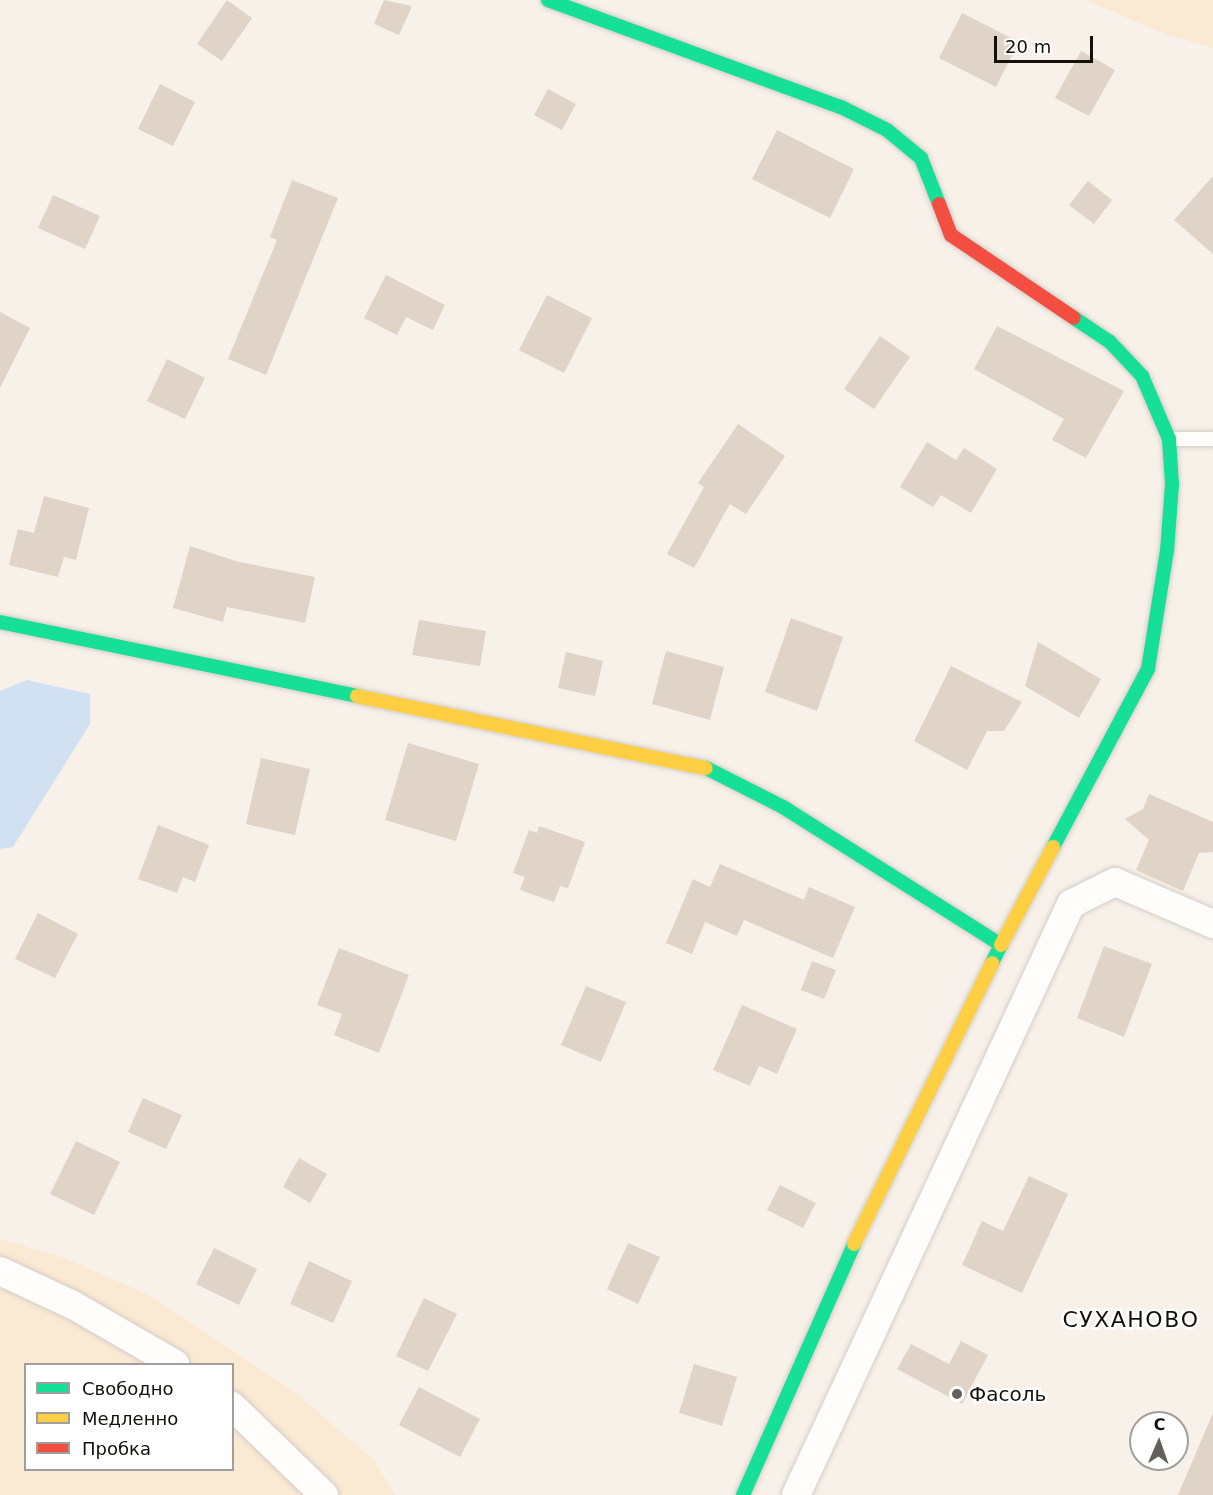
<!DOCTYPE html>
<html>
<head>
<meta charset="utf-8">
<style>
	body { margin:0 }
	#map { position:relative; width:1213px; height:1495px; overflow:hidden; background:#f8f1e9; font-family:"DejaVu Sans",sans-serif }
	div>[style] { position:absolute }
	.green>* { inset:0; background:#fae9d3 }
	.water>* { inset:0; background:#d1e1f2 }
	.building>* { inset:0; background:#dfd4c7 }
	.roads { filter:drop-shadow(0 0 2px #d3cdc7) drop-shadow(0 0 2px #d3cdc7) }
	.lane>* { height:14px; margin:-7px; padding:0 7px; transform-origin:7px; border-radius:7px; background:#fefdfc }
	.street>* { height:28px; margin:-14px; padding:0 14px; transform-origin:14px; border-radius:14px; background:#fefdfc }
	.fast>* { height:14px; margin:-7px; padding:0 7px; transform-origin:7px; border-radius:7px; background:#16e098 }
	.slow>* { height:14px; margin:-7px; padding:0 7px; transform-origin:7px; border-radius:7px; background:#ffcf43 }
	.jam>* { height:14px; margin:-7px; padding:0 7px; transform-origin:7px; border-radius:7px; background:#f24e42 }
	.dots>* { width:16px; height:16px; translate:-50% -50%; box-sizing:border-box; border:3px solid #fff; border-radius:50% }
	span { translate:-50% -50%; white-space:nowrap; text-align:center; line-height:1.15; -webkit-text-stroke:5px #fff; paint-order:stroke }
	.poi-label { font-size:20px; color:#14100b }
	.left { translate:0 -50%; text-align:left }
	.quarter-label { font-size:22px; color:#14100b; letter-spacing:1.5px }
	.legend { position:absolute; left:24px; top:1363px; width:210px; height:108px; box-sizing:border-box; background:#fff; border:2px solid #a19f9d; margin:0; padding:8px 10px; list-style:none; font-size:18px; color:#14100b }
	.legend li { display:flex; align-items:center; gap:12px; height:30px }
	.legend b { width:30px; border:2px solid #a19f9d }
	.north { position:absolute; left:1129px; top:1411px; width:60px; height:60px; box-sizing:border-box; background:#fff; border:2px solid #a19f9d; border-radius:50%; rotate:2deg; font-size:16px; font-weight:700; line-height:24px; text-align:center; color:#14100b }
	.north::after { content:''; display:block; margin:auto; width:21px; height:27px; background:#645f59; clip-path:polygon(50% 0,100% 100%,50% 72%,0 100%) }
	.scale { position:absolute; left:994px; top:36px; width:99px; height:27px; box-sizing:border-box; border:3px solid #14100b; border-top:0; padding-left:8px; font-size:18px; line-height:21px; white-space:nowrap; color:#14100b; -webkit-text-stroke:4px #fff; paint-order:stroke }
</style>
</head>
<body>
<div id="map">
	<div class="green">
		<i style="clip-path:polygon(1085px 0,1213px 0,1213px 48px,1166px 34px)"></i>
		<i style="clip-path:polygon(evenodd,0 1239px,65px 1258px,151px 1296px,296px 1393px,373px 1459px,396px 1495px,0 1495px,0 1239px,26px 1364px,232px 1364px,232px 1470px,26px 1470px,26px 1364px)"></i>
	</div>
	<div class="water">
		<i style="clip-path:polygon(27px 680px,90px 694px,90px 724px,13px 847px,0 849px,0 691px)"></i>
	</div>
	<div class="building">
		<i style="clip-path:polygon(227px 0,252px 18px,222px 61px,197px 44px)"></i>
		<i style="clip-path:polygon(384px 0,412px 6px,399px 35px,374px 24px)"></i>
		<i style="clip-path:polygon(962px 13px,1019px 42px,996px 87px,939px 58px)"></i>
		<i style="clip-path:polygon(1081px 51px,1115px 70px,1089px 116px,1055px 98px)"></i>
		<i style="clip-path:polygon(160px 84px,195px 102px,173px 146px,138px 129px)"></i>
		<i style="clip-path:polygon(548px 89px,576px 104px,562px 130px,534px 115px)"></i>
		<i style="clip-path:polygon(777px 130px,854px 169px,830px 218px,752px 179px)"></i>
		<i style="clip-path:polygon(1213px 176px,1213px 254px,1174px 220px)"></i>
		<i style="clip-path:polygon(292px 180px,338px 198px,266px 375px,228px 359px,277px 240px,270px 237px)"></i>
		<i style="clip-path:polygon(1088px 181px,1112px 200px,1094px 224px,1069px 205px)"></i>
		<i style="clip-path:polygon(53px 195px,100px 216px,85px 249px,38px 228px)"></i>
		<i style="clip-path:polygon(386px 275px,445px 305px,433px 330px,406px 317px,397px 335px,364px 318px)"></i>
		<i style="clip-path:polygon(547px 295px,592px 318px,564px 373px,519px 350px)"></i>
		<i style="clip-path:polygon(0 312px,30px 328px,0 388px)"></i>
		<i style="clip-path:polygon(997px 326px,1124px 391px,1086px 458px,1052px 440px,1064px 419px,974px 369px)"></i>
		<i style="clip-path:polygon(880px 336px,910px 357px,874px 409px,844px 389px)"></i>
		<i style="clip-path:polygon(167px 359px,205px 378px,185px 419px,147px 401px)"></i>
		<i style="clip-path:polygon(738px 424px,785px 456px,746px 514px,730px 504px,694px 568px,667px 554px,704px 487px,698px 483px)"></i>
		<i style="clip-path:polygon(927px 442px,956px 460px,964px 448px,997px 469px,971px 513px,941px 495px,933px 507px,900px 487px)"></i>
		<i style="clip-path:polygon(44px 496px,89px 508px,76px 560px,64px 557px,58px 577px,9px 565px,18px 529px,34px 533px)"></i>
		<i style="clip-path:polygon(190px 546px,239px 562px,315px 577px,305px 623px,227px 607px,223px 622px,173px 608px)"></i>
		<i style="clip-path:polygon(791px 618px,843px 637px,817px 711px,765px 692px)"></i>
		<i style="clip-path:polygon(419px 620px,486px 631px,480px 666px,412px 655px)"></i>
		<i style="clip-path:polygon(1038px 642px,1101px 679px,1079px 718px,1025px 686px)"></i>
		<i style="clip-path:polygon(666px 651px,724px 667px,710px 720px,652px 704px)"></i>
		<i style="clip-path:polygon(566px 652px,603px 661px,595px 696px,558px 688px)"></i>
		<i style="clip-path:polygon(951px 666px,1022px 702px,1004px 731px,987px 731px,967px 770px,914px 741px)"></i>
		<i style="clip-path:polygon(408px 743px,479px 764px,456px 841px,385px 820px)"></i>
		<i style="clip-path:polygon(261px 758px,310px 769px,295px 835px,246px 824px)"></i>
		<i style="clip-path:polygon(1149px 794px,1213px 822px,1213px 852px,1199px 853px,1183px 891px,1136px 870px,1149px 840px,1125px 819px,1143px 809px)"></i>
		<i style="clip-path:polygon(158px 825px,209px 845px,195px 882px,183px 877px,177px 893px,138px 879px)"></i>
		<i style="clip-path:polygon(539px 826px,585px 842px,568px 888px,560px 886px,554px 902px,520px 890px,525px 877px,513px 873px,529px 830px,537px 833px)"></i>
		<i style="clip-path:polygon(720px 864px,804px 900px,809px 887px,855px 907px,833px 958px,744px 920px,737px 936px,705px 922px,692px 954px,666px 943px,693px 879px,710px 887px)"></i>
		<i style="clip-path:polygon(38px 913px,78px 934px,55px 978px,15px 959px)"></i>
		<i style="clip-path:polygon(1104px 946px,1152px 964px,1124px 1037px,1077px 1018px)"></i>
		<i style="clip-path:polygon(339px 948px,409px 975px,379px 1053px,334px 1035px,342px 1014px,317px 1005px)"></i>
		<i style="clip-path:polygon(812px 961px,836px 970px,824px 999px,801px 990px)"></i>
		<i style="clip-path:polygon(586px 986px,626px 1002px,601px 1062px,561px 1045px)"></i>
		<i style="clip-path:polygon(742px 1005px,797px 1029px,777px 1074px,759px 1066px,750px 1086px,713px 1070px)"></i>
		<i style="clip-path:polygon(143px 1098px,182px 1115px,166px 1149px,128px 1132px)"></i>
		<i style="clip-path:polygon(76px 1141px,120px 1162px,94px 1215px,50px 1194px)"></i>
		<i style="clip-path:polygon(299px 1158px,327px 1174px,310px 1203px,283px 1187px)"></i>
		<i style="clip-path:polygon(1029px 1176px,1068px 1194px,1022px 1293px,962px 1265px,982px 1221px,1003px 1231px)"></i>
		<i style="clip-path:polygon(780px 1185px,816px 1203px,803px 1228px,767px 1210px)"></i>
		<i style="clip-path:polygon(628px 1243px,660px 1257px,638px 1304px,607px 1289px)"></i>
		<i style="clip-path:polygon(214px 1248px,257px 1269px,239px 1305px,196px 1284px)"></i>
		<i style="clip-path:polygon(309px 1261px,352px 1281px,333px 1323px,290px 1304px)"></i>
		<i style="clip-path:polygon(424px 1298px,457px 1314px,428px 1371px,396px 1356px)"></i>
		<i style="clip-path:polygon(961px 1341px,988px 1355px,962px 1404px,897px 1369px,911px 1344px,949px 1364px)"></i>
		<i style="clip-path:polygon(694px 1364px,737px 1377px,722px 1426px,679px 1413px)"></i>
		<i style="clip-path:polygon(419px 1387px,480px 1419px,460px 1457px,399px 1425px)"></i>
		<i style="clip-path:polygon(1213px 1413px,1213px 1495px,1178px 1495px)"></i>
	</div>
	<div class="roads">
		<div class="lane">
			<i style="left:1169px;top:439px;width:44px"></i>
		</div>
		<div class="street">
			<i style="left:0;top:1271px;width:81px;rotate:25deg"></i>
			<i style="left:73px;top:1305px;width:118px;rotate:30deg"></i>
			<i style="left:232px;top:1406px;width:128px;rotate:44.1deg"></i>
			<i style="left:796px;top:1495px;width:652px;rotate:-65.05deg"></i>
			<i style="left:1071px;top:904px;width:49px;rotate:-26.6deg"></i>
			<i style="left:1115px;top:882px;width:107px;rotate:23.2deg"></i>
		</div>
		<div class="fast">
			<i style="left:548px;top:0;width:312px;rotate:20.1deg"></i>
			<i style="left:841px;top:107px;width:51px;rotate:26.6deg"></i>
			<i style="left:887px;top:130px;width:44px;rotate:39.5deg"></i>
			<i style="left:921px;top:158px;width:49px;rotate:68.6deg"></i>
			<i style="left:0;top:622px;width:365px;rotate:11.7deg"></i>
			<i style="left:706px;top:768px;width:86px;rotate:26.9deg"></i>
			<i style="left:783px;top:807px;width:258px;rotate:32.3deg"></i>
			<i style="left:1001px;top:945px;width:20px;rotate:117deg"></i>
			<i style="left:1053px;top:847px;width:202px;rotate:-61.9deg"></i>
			<i style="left:1148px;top:669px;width:120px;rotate:-80.9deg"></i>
			<i style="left:1167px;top:551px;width:67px;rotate:-85.7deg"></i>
			<i style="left:1172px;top:484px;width:45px;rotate:-93.8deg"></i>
			<i style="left:1169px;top:439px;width:69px;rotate:-113.2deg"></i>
			<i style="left:1142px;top:376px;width:47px;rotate:-133.3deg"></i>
			<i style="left:1110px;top:342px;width:43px;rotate:-146.3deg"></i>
			<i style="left:743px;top:1495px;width:274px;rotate:-66.1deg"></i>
		</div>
		<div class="slow">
			<i style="left:357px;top:696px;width:356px;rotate:11.7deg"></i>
			<i style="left:1001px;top:945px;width:111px;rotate:-62deg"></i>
			<i style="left:854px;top:1244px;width:313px;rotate:-63.8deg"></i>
		</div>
		<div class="jam">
			<i style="left:939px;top:204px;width:33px;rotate:69deg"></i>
			<i style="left:951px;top:235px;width:148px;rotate:34deg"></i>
		</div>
	</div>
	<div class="dots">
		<i style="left:957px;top:1394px;background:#645f59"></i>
	</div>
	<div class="poi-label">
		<span class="left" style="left:969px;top:1394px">Фасоль</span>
	</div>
	<div class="quarter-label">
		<span style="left:1131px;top:1320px">СУХАНОВО</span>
	</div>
	<ul class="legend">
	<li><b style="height:8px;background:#16e098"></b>Свободно</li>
	<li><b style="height:8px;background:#ffcf43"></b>Медленно</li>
	<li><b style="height:8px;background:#f24e42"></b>Пробка</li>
	</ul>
	<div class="north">С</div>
	<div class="scale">20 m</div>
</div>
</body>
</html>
